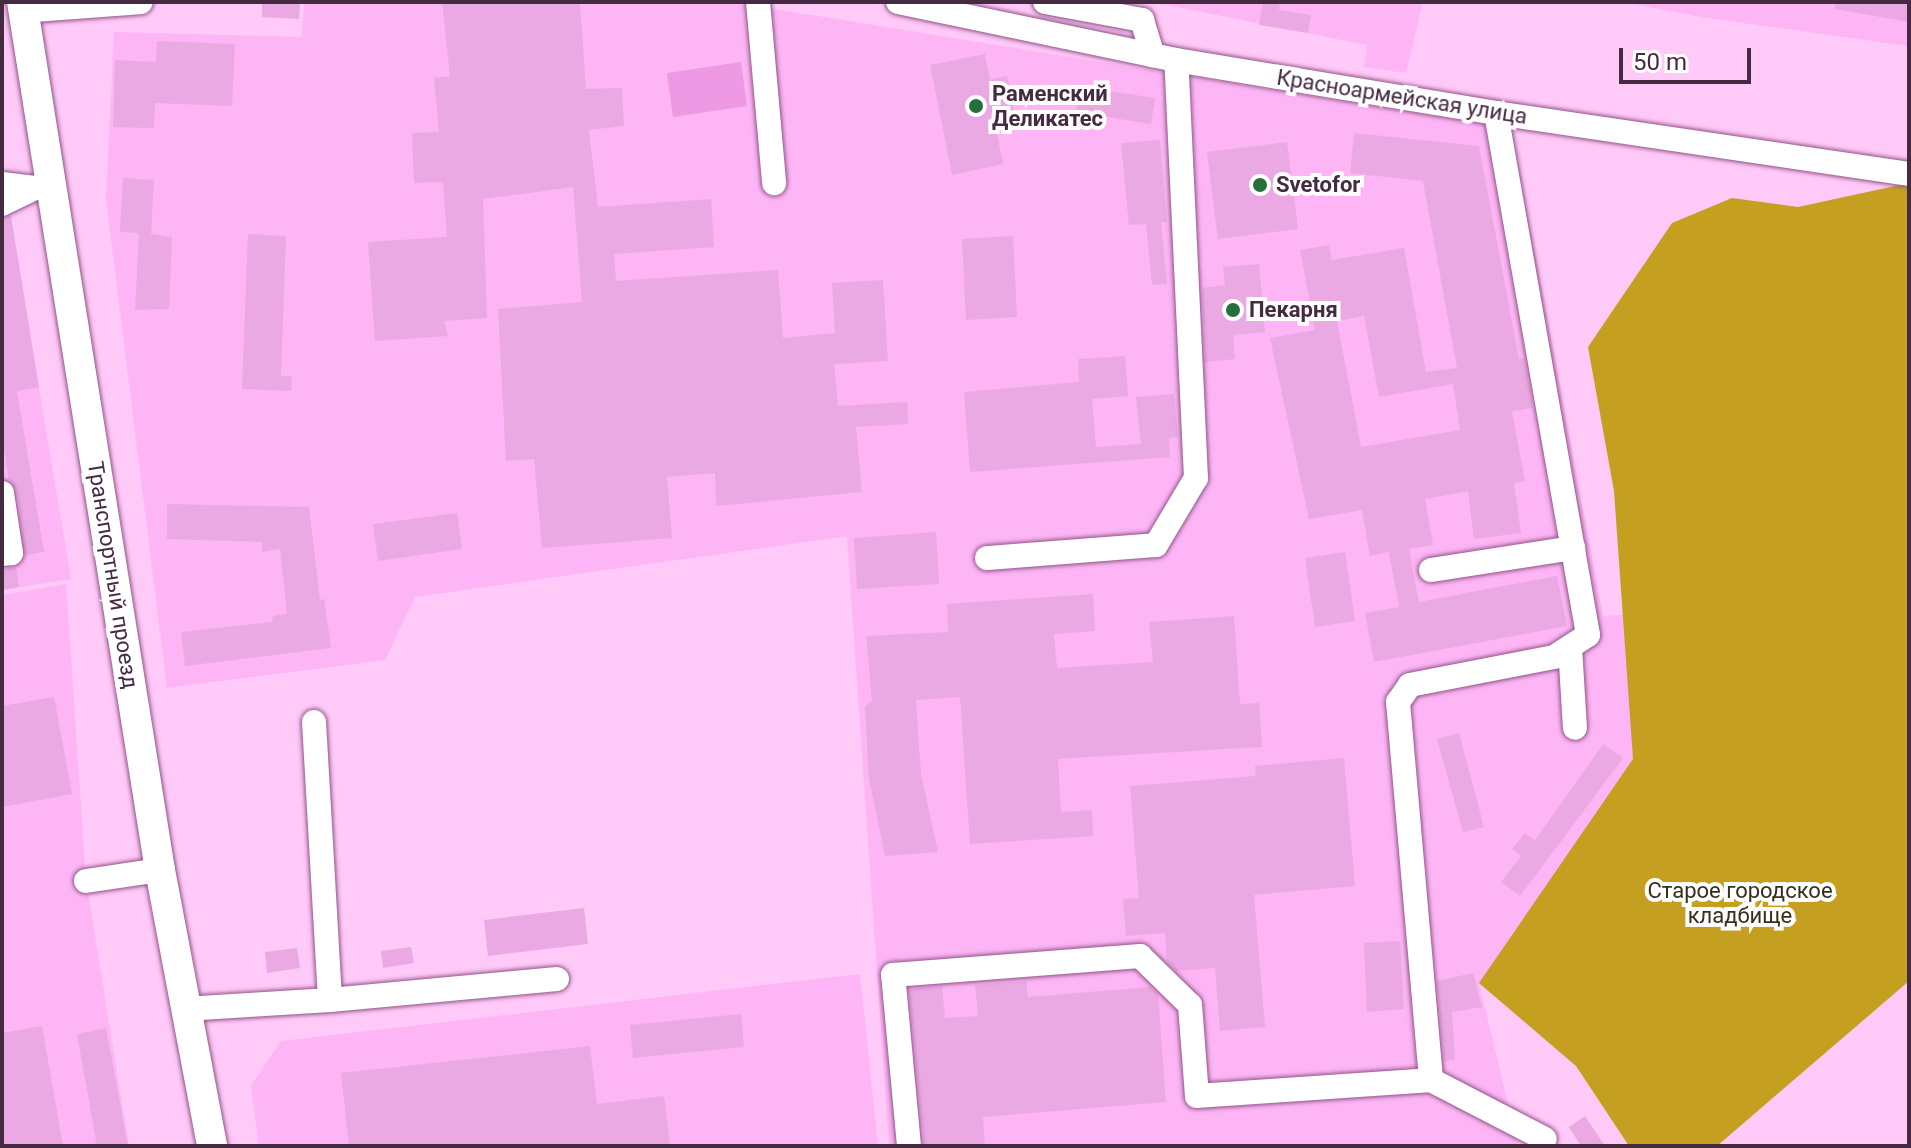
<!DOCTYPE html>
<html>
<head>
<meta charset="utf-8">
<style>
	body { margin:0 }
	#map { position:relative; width:1911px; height:1148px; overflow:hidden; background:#ffc9f8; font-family:Roboto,sans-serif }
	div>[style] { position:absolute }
	.built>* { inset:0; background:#fdb5f5 }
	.forest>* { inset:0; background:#c59f20 }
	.water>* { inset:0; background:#ed99e4 }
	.building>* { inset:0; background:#eaa9e3 }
	.roads { filter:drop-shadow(0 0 2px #90558a) drop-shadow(0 0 2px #90558a) }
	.minor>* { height:24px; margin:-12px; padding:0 12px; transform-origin:12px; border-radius:12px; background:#fff }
	.major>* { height:30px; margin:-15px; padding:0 15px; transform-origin:15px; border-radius:15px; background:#fff }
	.dots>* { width:22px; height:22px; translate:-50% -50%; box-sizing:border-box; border:4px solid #fefefe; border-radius:50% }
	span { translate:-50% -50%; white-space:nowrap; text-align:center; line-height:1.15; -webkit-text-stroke:8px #fefefe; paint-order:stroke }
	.poi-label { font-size:22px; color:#452b42; font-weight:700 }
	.left { translate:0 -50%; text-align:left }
	.street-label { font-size:22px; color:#452b42 }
	.park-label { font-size:22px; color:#362f1c }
	.frame { position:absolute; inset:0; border:4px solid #452b42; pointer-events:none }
	.scale { position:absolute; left:1619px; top:48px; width:132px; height:36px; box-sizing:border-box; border:4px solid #452b42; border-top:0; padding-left:10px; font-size:24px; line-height:28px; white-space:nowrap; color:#452b42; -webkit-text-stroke:6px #fefefe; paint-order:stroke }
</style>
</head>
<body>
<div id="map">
	<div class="built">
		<i style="clip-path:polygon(304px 2px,732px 2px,1512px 129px,1603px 616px,1680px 612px,1693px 711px,1490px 977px,1479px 983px,1518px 1146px,889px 1146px,847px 536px,415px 597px,385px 660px,167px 688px,106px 199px,114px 32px,302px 37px)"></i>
		<i style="clip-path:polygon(1153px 2px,1423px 2px,1406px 73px,1364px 67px,1367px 45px)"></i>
		<i style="clip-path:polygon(1624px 2px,1909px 2px,1909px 46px,1701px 17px)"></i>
		<i style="clip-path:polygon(2px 168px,71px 579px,2px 590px)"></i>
		<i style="clip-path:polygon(66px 584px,86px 881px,129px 1146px,2px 1146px,2px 595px)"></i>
		<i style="clip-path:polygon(860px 974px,878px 1146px,259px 1146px,251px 1086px,281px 1041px)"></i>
	</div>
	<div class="forest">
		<i style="clip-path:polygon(1909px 183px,1909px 981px,1717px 1146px,1629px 1146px,1576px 1066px,1479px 983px,1633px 759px,1614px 491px,1588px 347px,1672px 223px,1732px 198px,1798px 207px)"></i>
	</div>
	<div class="water">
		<i style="clip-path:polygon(741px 62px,747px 106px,673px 117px,667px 73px)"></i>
	</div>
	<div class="building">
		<i style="clip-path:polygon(262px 2px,300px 2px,299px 19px,262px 17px)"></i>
		<i style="clip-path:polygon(442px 2px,580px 2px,586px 89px,622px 88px,624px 126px,589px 130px,598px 207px,711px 199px,714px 247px,614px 254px,616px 281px,778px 270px,783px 338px,835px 333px,832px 283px,883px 280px,888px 361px,834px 364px,838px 406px,907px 402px,908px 424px,856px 427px,862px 492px,716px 506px,715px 473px,667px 477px,672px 538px,542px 548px,534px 459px,506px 461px,498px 309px,582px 302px,573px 187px,483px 199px,487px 318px,444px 321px,448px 336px,375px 341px,368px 242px,447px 237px,443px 182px,414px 183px,412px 133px,439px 132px,434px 78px,450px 76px)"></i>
		<i style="clip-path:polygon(1263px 2px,1280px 2px,1279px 10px,1311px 15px,1308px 33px,1259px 25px)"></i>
		<i style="clip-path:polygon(1836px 2px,1909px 2px,1909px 22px,1835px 9px)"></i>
		<i style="clip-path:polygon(157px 41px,235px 44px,232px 106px,155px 103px,154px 128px,113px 127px,115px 60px,156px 62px)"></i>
		<i style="clip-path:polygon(985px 54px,990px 80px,1007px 76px,1015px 115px,994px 119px,1003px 164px,952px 175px,930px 65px)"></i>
		<i style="clip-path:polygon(1080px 87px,1155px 98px,1151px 124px,1076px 112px)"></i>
		<i style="clip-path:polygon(evenodd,1354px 133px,1479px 146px,1519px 359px,1524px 359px,1533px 408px,1512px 411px,1525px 481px,1514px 483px,1521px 533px,1474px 539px,1468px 491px,1425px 499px,1433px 545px,1409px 549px,1419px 602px,1557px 576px,1567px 626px,1374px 662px,1365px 613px,1399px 607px,1389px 552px,1370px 556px,1362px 510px,1309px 519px,1270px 338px,1315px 330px,1300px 250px,1329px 245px,1332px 260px,1404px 248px,1426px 372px,1457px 368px,1423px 181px,1350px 173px,1354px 133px,1364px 316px,1379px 397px,1453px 384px,1460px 430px,1361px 447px,1337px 321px,1364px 316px)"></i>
		<i style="clip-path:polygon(1160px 140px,1167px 222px,1161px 222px,1167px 284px,1152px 285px,1146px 224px,1129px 225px,1121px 143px)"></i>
		<i style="clip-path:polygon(1287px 142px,1298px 229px,1218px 239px,1207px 152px)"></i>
		<i style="clip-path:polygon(123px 178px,154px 180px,151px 234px,172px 237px,169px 309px,135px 310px,139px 233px,120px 232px)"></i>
		<i style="clip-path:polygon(11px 216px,39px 387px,17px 391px,44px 552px,25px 555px,17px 491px,9px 480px,2px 436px,2px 219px)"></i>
		<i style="clip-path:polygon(248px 234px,286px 236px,281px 376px,292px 376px,291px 391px,242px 389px)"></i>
		<i style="clip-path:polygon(1013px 236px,1017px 317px,966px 320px,962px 239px)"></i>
		<i style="clip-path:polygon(1259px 264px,1265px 332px,1233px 335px,1235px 359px,1205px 362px,1202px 288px,1225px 285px,1223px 267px)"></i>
		<i style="clip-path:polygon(1125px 356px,1128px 396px,1092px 399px,1096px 447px,1141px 444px,1136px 397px,1174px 394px,1178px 437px,1169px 438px,1170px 457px,970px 472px,964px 392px,1079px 382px,1078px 359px)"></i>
		<i style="clip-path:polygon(167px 504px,309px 507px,320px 600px,324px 599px,331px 648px,185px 666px,181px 632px,272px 622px,273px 616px,287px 614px,280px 549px,262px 552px,262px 542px,167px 539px)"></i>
		<i style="clip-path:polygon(457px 513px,462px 549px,378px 561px,373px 524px)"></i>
		<i style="clip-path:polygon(936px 532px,939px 584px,857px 589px,854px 538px)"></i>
		<i style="clip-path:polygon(1345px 552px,1355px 621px,1315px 627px,1305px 558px)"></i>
		<i style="clip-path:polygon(16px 567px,19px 587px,2px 590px,2px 569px)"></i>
		<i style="clip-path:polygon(1093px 594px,1095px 631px,1054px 634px,1057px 668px,1153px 662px,1149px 622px,1234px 616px,1240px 704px,1259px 703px,1262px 747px,1058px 759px,1061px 812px,1092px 810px,1093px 836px,970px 844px,960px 697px,916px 700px,921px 774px,938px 852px,885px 856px,869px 778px,865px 707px,872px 700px,866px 636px,948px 632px,947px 604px)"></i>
		<i style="clip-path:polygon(54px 697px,72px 794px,2px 807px,2px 706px)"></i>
		<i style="clip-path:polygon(1459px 733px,1484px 827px,1463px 832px,1437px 739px)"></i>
		<i style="clip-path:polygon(1603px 744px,1623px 758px,1520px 896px,1501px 882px,1521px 856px,1512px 849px,1525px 833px,1535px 840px)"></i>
		<i style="clip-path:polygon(1344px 758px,1355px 886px,1254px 895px,1265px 1027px,1220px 1031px,1215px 968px,1176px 971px,1167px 962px,1165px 933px,1126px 936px,1123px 899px,1139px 898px,1130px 786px,1256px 776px,1255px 766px)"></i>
		<i style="clip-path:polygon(584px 908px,588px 944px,488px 956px,484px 920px)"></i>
		<i style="clip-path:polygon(1400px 941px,1404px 1009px,1367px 1012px,1364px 943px)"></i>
		<i style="clip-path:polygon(411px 947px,414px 963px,383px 968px,381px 951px)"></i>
		<i style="clip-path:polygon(297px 948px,300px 968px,267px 973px,265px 952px)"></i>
		<i style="clip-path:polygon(1473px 973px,1482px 1007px,1452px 1012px,1455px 1060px,1444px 1061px,1437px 981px)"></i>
		<i style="clip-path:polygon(1026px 981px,1028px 997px,1150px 987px,1158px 994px,1166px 1102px,983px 1117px,985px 1146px,924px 1146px,909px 989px,942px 986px,945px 1018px,978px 1016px,975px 985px)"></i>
		<i style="clip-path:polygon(741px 1014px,744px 1047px,633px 1058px,630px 1025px)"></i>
		<i style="clip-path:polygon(42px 1026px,63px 1146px,2px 1146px,2px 1033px)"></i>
		<i style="clip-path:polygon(106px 1028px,128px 1146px,97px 1146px,77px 1034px)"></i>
		<i style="clip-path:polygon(590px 1046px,597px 1104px,664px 1096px,670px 1146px,349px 1146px,341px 1073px)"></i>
		<i style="clip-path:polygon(1585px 1116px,1605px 1146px,1581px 1146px,1569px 1127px)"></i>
	</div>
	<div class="roads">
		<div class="minor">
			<i style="left:758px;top:2px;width:182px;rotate:84.9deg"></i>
			<i style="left:898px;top:2px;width:284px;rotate:11.8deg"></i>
			<i style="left:1176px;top:60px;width:324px;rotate:9.4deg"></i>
			<i style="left:1496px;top:113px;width:417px;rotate:8.4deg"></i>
			<i style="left:1045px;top:2px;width:99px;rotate:10.5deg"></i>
			<i style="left:1142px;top:20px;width:37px;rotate:73deg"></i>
			<i style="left:22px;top:11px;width:119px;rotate:-4.3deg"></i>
			<i style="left:1496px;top:113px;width:530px;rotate:80deg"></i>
			<i style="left:1588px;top:635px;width:40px;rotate:147.1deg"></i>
			<i style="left:1554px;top:657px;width:147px;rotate:169deg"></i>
			<i style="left:1410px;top:685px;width:21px;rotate:125deg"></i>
			<i style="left:1398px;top:702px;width:379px;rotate:85deg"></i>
			<i style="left:1431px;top:1080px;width:128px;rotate:27.4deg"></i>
			<i style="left:2px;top:184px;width:33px;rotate:7deg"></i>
			<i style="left:35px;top:188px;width:16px;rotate:-7deg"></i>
			<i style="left:2px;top:204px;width:37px;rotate:-26deg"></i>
			<i style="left:2px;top:493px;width:61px;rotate:81.5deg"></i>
			<i style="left:11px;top:553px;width:9px;rotate:174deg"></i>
			<i style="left:987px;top:558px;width:169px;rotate:-4.4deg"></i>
			<i style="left:1156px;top:545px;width:78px;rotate:-59.2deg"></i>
			<i style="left:1196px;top:478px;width:418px;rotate:-92.7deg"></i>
			<i style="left:1431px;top:570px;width:144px;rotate:-8.8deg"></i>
			<i style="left:1570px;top:647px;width:81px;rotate:86.5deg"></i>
			<i style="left:314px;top:722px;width:278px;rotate:86.7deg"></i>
			<i style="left:86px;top:881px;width:75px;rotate:-8.5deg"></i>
			<i style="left:184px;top:1009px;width:146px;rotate:-3.5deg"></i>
			<i style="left:330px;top:1000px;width:228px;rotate:-5.3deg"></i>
			<i style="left:909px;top:1146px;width:172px;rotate:-95.3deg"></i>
			<i style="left:893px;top:975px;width:248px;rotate:-4.4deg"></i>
			<i style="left:1140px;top:956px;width:70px;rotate:44.4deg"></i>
			<i style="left:1190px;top:1005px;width:91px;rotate:85.6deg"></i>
			<i style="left:1197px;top:1096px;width:235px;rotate:-3.9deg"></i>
		</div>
		<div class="major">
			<i style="left:22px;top:2px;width:879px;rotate:80.97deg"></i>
			<i style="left:160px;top:870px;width:281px;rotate:79.3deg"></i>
		</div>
	</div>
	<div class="dots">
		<i style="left:976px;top:106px;background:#27703d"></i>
		<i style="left:1260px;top:185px;background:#27703d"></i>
		<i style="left:1233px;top:310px;background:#27703d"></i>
	</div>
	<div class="poi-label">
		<span class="left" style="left:992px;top:106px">Раменский<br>Деликатес</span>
		<span class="left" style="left:1276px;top:185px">Svetofor</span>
		<span class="left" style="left:1249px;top:310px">Пекарня</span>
	</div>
	<div class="street-label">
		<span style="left:1402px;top:97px;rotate:9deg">Красноармейская улица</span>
		<span style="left:113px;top:575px;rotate:81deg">Транспортный проезд</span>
	</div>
	<div class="park-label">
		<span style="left:1740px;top:903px">Старое городское<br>кладбище</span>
	</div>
	<div class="frame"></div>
	<div class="scale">50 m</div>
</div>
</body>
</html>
